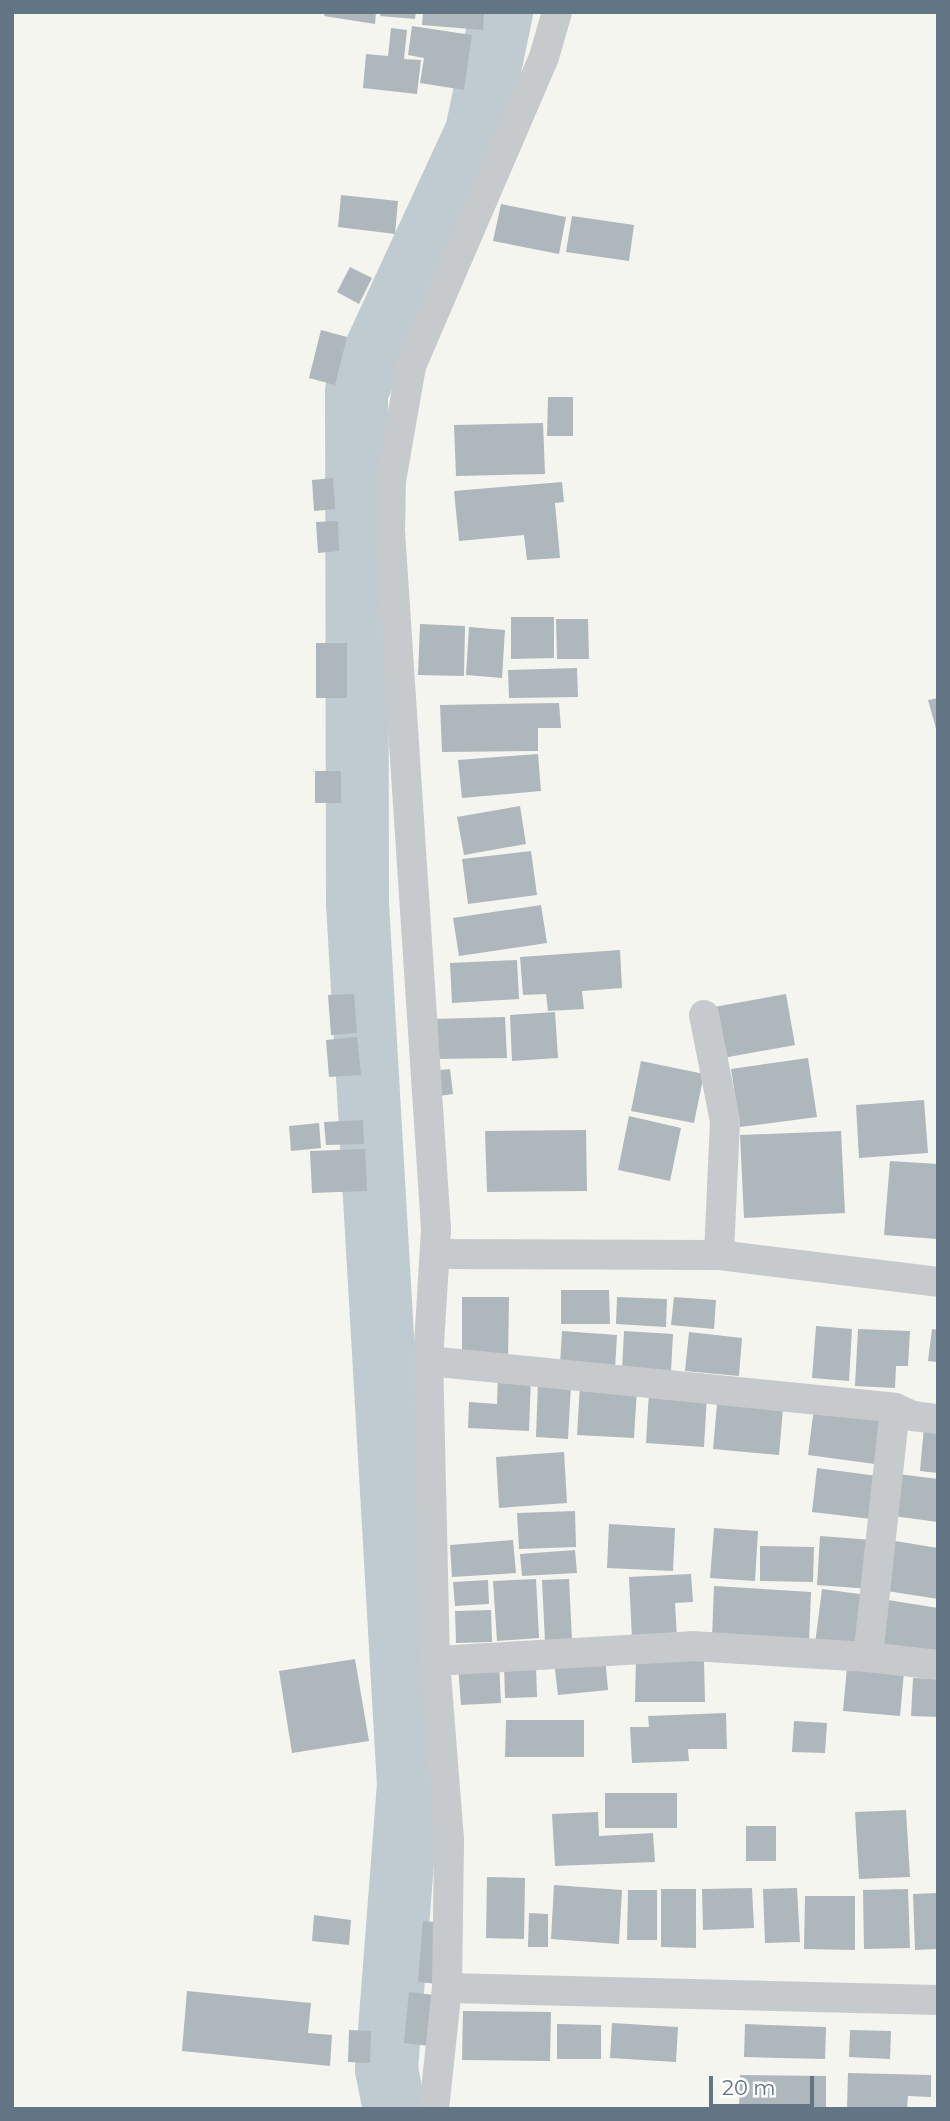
<!DOCTYPE html>
<html>
<head>
<meta charset="utf-8">
<style>
	body { margin:0 }
	#map { position:relative; width:950px; height:2121px; overflow:hidden; background:#f5f5f0; font-family:Montserrat,sans-serif }
	div>[style] { position:absolute }
	.river>* { height:63px; margin:-31.5px; padding:0 31.5px; transform-origin:31.5px; border-radius:31.5px; background:#bfcbd0 }
	.building>* { inset:0; background:#aeb7bb }
	.street>* { height:30px; margin:-15px; padding:0 15px; transform-origin:15px; border-radius:15px; background:#c7cacd }
	span { translate:-50% -50%; white-space:nowrap; text-align:center; line-height:1.15; -webkit-text-stroke:7px #fff; paint-order:stroke }
	.frame { position:absolute; inset:0; border:14px solid #617584; pointer-events:none }
	.scale { position:absolute; left:709px; top:2076px; width:105px; height:32px; box-sizing:border-box; border:4px solid #617584; border-top:0; padding-left:9px; font-size:21px; line-height:24px; white-space:nowrap; color:#617584; -webkit-text-stroke:5px #fff; paint-order:stroke }
</style>
</head>
<body>
<div id="map">
	<div class="river">
		<i style="left:394px;top:2109px;width:41px;rotate:-101.3deg"></i>
		<i style="left:386px;top:2069px;width:285px;rotate:-85.6deg"></i>
		<i style="left:408px;top:1785px;width:884px;rotate:-93.31deg"></i>
		<i style="left:357px;top:902px;width:511px;rotate:-90.11deg"></i>
		<i style="left:356px;top:391px;width:286px;rotate:-65.2deg"></i>
		<i style="left:476px;top:131px;width:122px;rotate:-78.1deg"></i>
	</div>
	<div class="building">
		<i style="clip-path:polygon(325px 12px,376px 12px,375px 24px,324px 16px)"></i>
		<i style="clip-path:polygon(381px 12px,416px 12px,415px 19px,380px 16px)"></i>
		<i style="clip-path:polygon(423px 12px,484px 12px,483px 30px,422px 25px)"></i>
		<i style="clip-path:polygon(412px 26px,472px 35px,464px 90px,420px 83px,424px 58px,408px 55px)"></i>
		<i style="clip-path:polygon(391px 28px,407px 30px,404px 59px,421px 60px,417px 94px,363px 88px,366px 54px,388px 56px)"></i>
		<i style="clip-path:polygon(341px 195px,398px 201px,395px 234px,338px 227px)"></i>
		<i style="clip-path:polygon(501px 204px,566px 217px,559px 254px,493px 241px)"></i>
		<i style="clip-path:polygon(572px 216px,634px 225px,629px 261px,566px 252px)"></i>
		<i style="clip-path:polygon(350px 267px,372px 278px,359px 304px,337px 292px)"></i>
		<i style="clip-path:polygon(321px 330px,347px 337px,335px 385px,309px 378px)"></i>
		<i style="clip-path:polygon(548px 397px,573px 397px,573px 436px,547px 436px)"></i>
		<i style="clip-path:polygon(543px 423px,545px 474px,456px 476px,454px 425px)"></i>
		<i style="clip-path:polygon(333px 478px,335px 509px,314px 511px,312px 480px)"></i>
		<i style="clip-path:polygon(562px 482px,564px 502px,555px 503px,560px 558px,527px 560px,524px 535px,459px 541px,454px 491px)"></i>
		<i style="clip-path:polygon(338px 521px,339px 551px,318px 553px,316px 522px)"></i>
		<i style="clip-path:polygon(511px 617px,554px 617px,554px 658px,511px 659px)"></i>
		<i style="clip-path:polygon(556px 619px,588px 619px,589px 659px,557px 659px)"></i>
		<i style="clip-path:polygon(420px 624px,465px 626px,464px 676px,418px 675px)"></i>
		<i style="clip-path:polygon(469px 627px,505px 630px,502px 678px,466px 675px)"></i>
		<i style="clip-path:polygon(316px 643px,347px 643px,347px 698px,316px 698px)"></i>
		<i style="clip-path:polygon(577px 668px,578px 697px,509px 698px,508px 670px)"></i>
		<i style="clip-path:polygon(938px 698px,938px 732px,937px 732px,928px 700px)"></i>
		<i style="clip-path:polygon(559px 703px,561px 728px,538px 728px,538px 751px,442px 752px,440px 705px)"></i>
		<i style="clip-path:polygon(538px 754px,541px 791px,462px 798px,458px 760px)"></i>
		<i style="clip-path:polygon(315px 771px,341px 771px,341px 803px,315px 803px)"></i>
		<i style="clip-path:polygon(520px 806px,526px 844px,464px 855px,457px 817px)"></i>
		<i style="clip-path:polygon(531px 851px,537px 895px,468px 904px,462px 859px)"></i>
		<i style="clip-path:polygon(541px 905px,547px 943px,459px 956px,453px 918px)"></i>
		<i style="clip-path:polygon(620px 950px,622px 988px,582px 991px,584px 1009px,548px 1011px,546px 994px,523px 995px,520px 957px)"></i>
		<i style="clip-path:polygon(517px 960px,519px 999px,452px 1003px,450px 963px)"></i>
		<i style="clip-path:polygon(354px 994px,357px 1033px,331px 1035px,328px 995px)"></i>
		<i style="clip-path:polygon(786px 994px,795px 1045px,723px 1058px,714px 1007px)"></i>
		<i style="clip-path:polygon(555px 1012px,558px 1058px,512px 1061px,510px 1015px)"></i>
		<i style="clip-path:polygon(505px 1017px,507px 1058px,434px 1059px,432px 1019px)"></i>
		<i style="clip-path:polygon(357px 1037px,361px 1075px,329px 1077px,326px 1040px)"></i>
		<i style="clip-path:polygon(808px 1058px,817px 1117px,740px 1127px,731px 1069px)"></i>
		<i style="clip-path:polygon(641px 1061px,704px 1074px,694px 1123px,631px 1111px)"></i>
		<i style="clip-path:polygon(450px 1069px,453px 1094px,432px 1097px,429px 1071px)"></i>
		<i style="clip-path:polygon(924px 1100px,928px 1153px,859px 1158px,856px 1105px)"></i>
		<i style="clip-path:polygon(629px 1116px,681px 1128px,670px 1181px,618px 1170px)"></i>
		<i style="clip-path:polygon(363px 1120px,364px 1144px,326px 1145px,324px 1122px)"></i>
		<i style="clip-path:polygon(319px 1123px,321px 1148px,291px 1151px,289px 1126px)"></i>
		<i style="clip-path:polygon(586px 1130px,587px 1191px,487px 1192px,485px 1131px)"></i>
		<i style="clip-path:polygon(841px 1131px,845px 1213px,744px 1218px,740px 1135px)"></i>
		<i style="clip-path:polygon(365px 1149px,367px 1191px,312px 1193px,310px 1151px)"></i>
		<i style="clip-path:polygon(890px 1161px,938px 1164px,937px 1239px,884px 1235px)"></i>
		<i style="clip-path:polygon(561px 1290px,609px 1290px,610px 1324px,561px 1324px)"></i>
		<i style="clip-path:polygon(462px 1297px,509px 1297px,508px 1359px,462px 1358px)"></i>
		<i style="clip-path:polygon(617px 1297px,667px 1299px,666px 1327px,616px 1324px)"></i>
		<i style="clip-path:polygon(674px 1297px,716px 1300px,714px 1329px,671px 1325px)"></i>
		<i style="clip-path:polygon(816px 1326px,852px 1329px,849px 1381px,812px 1378px)"></i>
		<i style="clip-path:polygon(858px 1329px,910px 1331px,908px 1366px,896px 1366px,895px 1388px,855px 1386px)"></i>
		<i style="clip-path:polygon(932px 1329px,938px 1330px,938px 1362px,928px 1361px)"></i>
		<i style="clip-path:polygon(562px 1331px,617px 1335px,615px 1369px,560px 1365px)"></i>
		<i style="clip-path:polygon(624px 1331px,673px 1334px,671px 1372px,622px 1370px)"></i>
		<i style="clip-path:polygon(689px 1332px,742px 1338px,739px 1376px,685px 1371px)"></i>
		<i style="clip-path:polygon(498px 1375px,531px 1377px,529px 1431px,468px 1428px,469px 1402px,497px 1404px)"></i>
		<i style="clip-path:polygon(538px 1382px,571px 1384px,568px 1439px,536px 1437px)"></i>
		<i style="clip-path:polygon(580px 1384px,637px 1388px,634px 1438px,577px 1435px)"></i>
		<i style="clip-path:polygon(649px 1391px,707px 1395px,704px 1447px,646px 1443px)"></i>
		<i style="clip-path:polygon(717px 1404px,783px 1409px,779px 1455px,713px 1449px)"></i>
		<i style="clip-path:polygon(814px 1408px,888px 1418px,882px 1465px,808px 1455px)"></i>
		<i style="clip-path:polygon(924px 1426px,938px 1428px,938px 1473px,920px 1471px)"></i>
		<i style="clip-path:polygon(564px 1452px,567px 1503px,499px 1508px,496px 1457px)"></i>
		<i style="clip-path:polygon(817px 1468px,885px 1477px,880px 1520px,812px 1512px)"></i>
		<i style="clip-path:polygon(898px 1474px,938px 1479px,938px 1522px,893px 1516px)"></i>
		<i style="clip-path:polygon(575px 1511px,576px 1547px,519px 1549px,517px 1513px)"></i>
		<i style="clip-path:polygon(609px 1524px,675px 1528px,673px 1571px,607px 1568px)"></i>
		<i style="clip-path:polygon(714px 1528px,758px 1531px,755px 1581px,710px 1578px)"></i>
		<i style="clip-path:polygon(820px 1536px,873px 1540px,870px 1589px,817px 1585px)"></i>
		<i style="clip-path:polygon(513px 1540px,516px 1573px,452px 1577px,450px 1545px)"></i>
		<i style="clip-path:polygon(895px 1541px,938px 1548px,938px 1599px,887px 1591px)"></i>
		<i style="clip-path:polygon(760px 1546px,814px 1547px,813px 1582px,760px 1581px)"></i>
		<i style="clip-path:polygon(575px 1550px,577px 1573px,522px 1576px,520px 1554px)"></i>
		<i style="clip-path:polygon(691px 1574px,693px 1602px,675px 1603px,677px 1637px,632px 1639px,629px 1577px)"></i>
		<i style="clip-path:polygon(536px 1579px,539px 1638px,497px 1641px,493px 1581px)"></i>
		<i style="clip-path:polygon(569px 1579px,572px 1640px,545px 1642px,542px 1580px)"></i>
		<i style="clip-path:polygon(488px 1580px,489px 1604px,455px 1606px,453px 1582px)"></i>
		<i style="clip-path:polygon(714px 1586px,811px 1592px,809px 1643px,712px 1638px)"></i>
		<i style="clip-path:polygon(822px 1589px,867px 1595px,860px 1650px,815px 1644px)"></i>
		<i style="clip-path:polygon(888px 1600px,938px 1608px,938px 1659px,881px 1650px)"></i>
		<i style="clip-path:polygon(491px 1610px,492px 1642px,456px 1643px,455px 1611px)"></i>
		<i style="clip-path:polygon(605px 1656px,608px 1690px,558px 1695px,554px 1661px)"></i>
		<i style="clip-path:polygon(355px 1659px,369px 1741px,292px 1753px,279px 1671px)"></i>
		<i style="clip-path:polygon(636px 1659px,704px 1660px,705px 1702px,635px 1702px)"></i>
		<i style="clip-path:polygon(499px 1663px,501px 1703px,461px 1705px,458px 1666px)"></i>
		<i style="clip-path:polygon(504px 1664px,536px 1664px,537px 1697px,505px 1698px)"></i>
		<i style="clip-path:polygon(847px 1667px,904px 1672px,900px 1716px,843px 1711px)"></i>
		<i style="clip-path:polygon(913px 1678px,938px 1679px,938px 1717px,911px 1716px)"></i>
		<i style="clip-path:polygon(726px 1713px,727px 1749px,688px 1749px,689px 1761px,632px 1763px,630px 1727px,649px 1727px,648px 1716px)"></i>
		<i style="clip-path:polygon(506px 1720px,584px 1720px,584px 1757px,505px 1757px)"></i>
		<i style="clip-path:polygon(794px 1721px,827px 1723px,825px 1753px,792px 1752px)"></i>
		<i style="clip-path:polygon(605px 1793px,677px 1793px,677px 1828px,605px 1828px)"></i>
		<i style="clip-path:polygon(906px 1810px,910px 1877px,859px 1879px,855px 1812px)"></i>
		<i style="clip-path:polygon(598px 1812px,599px 1836px,653px 1833px,655px 1862px,555px 1866px,552px 1814px)"></i>
		<i style="clip-path:polygon(746px 1826px,776px 1826px,776px 1861px,746px 1861px)"></i>
		<i style="clip-path:polygon(487px 1877px,525px 1878px,524px 1939px,486px 1938px)"></i>
		<i style="clip-path:polygon(554px 1885px,622px 1890px,619px 1944px,551px 1939px)"></i>
		<i style="clip-path:polygon(752px 1888px,754px 1928px,703px 1930px,702px 1889px)"></i>
		<i style="clip-path:polygon(797px 1888px,800px 1942px,765px 1943px,763px 1889px)"></i>
		<i style="clip-path:polygon(661px 1889px,696px 1889px,696px 1948px,661px 1947px)"></i>
		<i style="clip-path:polygon(908px 1889px,910px 1948px,864px 1949px,863px 1890px)"></i>
		<i style="clip-path:polygon(628px 1890px,657px 1890px,657px 1940px,627px 1940px)"></i>
		<i style="clip-path:polygon(938px 1893px,938px 1949px,915px 1950px,913px 1894px)"></i>
		<i style="clip-path:polygon(805px 1896px,855px 1896px,855px 1950px,804px 1949px)"></i>
		<i style="clip-path:polygon(529px 1913px,548px 1914px,548px 1947px,528px 1947px)"></i>
		<i style="clip-path:polygon(314px 1915px,351px 1920px,349px 1945px,312px 1941px)"></i>
		<i style="clip-path:polygon(423px 1921px,444px 1923px,439px 1984px,418px 1982px)"></i>
		<i style="clip-path:polygon(187px 1991px,311px 2003px,308px 2033px,332px 2035px,330px 2066px,182px 2051px)"></i>
		<i style="clip-path:polygon(409px 1992px,434px 1995px,429px 2046px,404px 2043px)"></i>
		<i style="clip-path:polygon(463px 2011px,551px 2012px,550px 2061px,462px 2060px)"></i>
		<i style="clip-path:polygon(612px 2023px,678px 2027px,676px 2062px,610px 2058px)"></i>
		<i style="clip-path:polygon(557px 2024px,601px 2025px,601px 2059px,557px 2059px)"></i>
		<i style="clip-path:polygon(745px 2024px,826px 2027px,825px 2059px,744px 2057px)"></i>
		<i style="clip-path:polygon(349px 2030px,371px 2031px,370px 2063px,348px 2062px)"></i>
		<i style="clip-path:polygon(850px 2030px,891px 2031px,890px 2059px,849px 2057px)"></i>
		<i style="clip-path:polygon(848px 2073px,931px 2075px,931px 2097px,908px 2096px,907px 2109px,847px 2109px)"></i>
		<i style="clip-path:polygon(740px 2075px,826px 2076px,826px 2109px,739px 2109px)"></i>
	</div>
	<div class="street">
		<i style="left:704px;top:1015px;width:108px;rotate:78.8deg"></i>
		<i style="left:725px;top:1121px;width:134px;rotate:92.6deg"></i>
		<i style="left:435px;top:1254px;width:284px;rotate:0.2deg"></i>
		<i style="left:719px;top:1255px;width:221px;rotate:7deg"></i>
		<i style="left:428px;top:1361px;width:469px;rotate:5.7deg"></i>
		<i style="left:868px;top:1657px;width:250px;rotate:-83.8deg"></i>
		<i style="left:895px;top:1408px;width:20px;rotate:24deg"></i>
		<i style="left:913px;top:1416px;width:25px;rotate:7deg"></i>
		<i style="left:435px;top:1661px;width:257px;rotate:-3.3deg"></i>
		<i style="left:692px;top:1646px;width:176px;rotate:3.6deg"></i>
		<i style="left:868px;top:1657px;width:70px;rotate:6.5deg"></i>
		<i style="left:447px;top:1988px;width:491px;rotate:1.4deg"></i>
		<i style="left:434px;top:2109px;width:122px;rotate:-83.9deg"></i>
		<i style="left:447px;top:1988px;width:149px;rotate:-89.2deg"></i>
		<i style="left:449px;top:1839px;width:179px;rotate:-94.5deg"></i>
		<i style="left:435px;top:1661px;width:300px;rotate:-91.3deg"></i>
		<i style="left:428px;top:1361px;width:132px;rotate:-86.5deg"></i>
		<i style="left:436px;top:1229px;width:701px;rotate:-93.77deg"></i>
		<i style="left:390px;top:530px;width:49px;rotate:-88.8deg"></i>
		<i style="left:391px;top:481px;width:117px;rotate:-80.1deg"></i>
		<i style="left:411px;top:366px;width:336px;rotate:-66.7deg"></i>
		<i style="left:544px;top:57px;width:47px;rotate:-73.9deg"></i>
	</div>
	<div class="frame"></div>
	<div class="scale">20 m</div>
</div>
</body>
</html>
